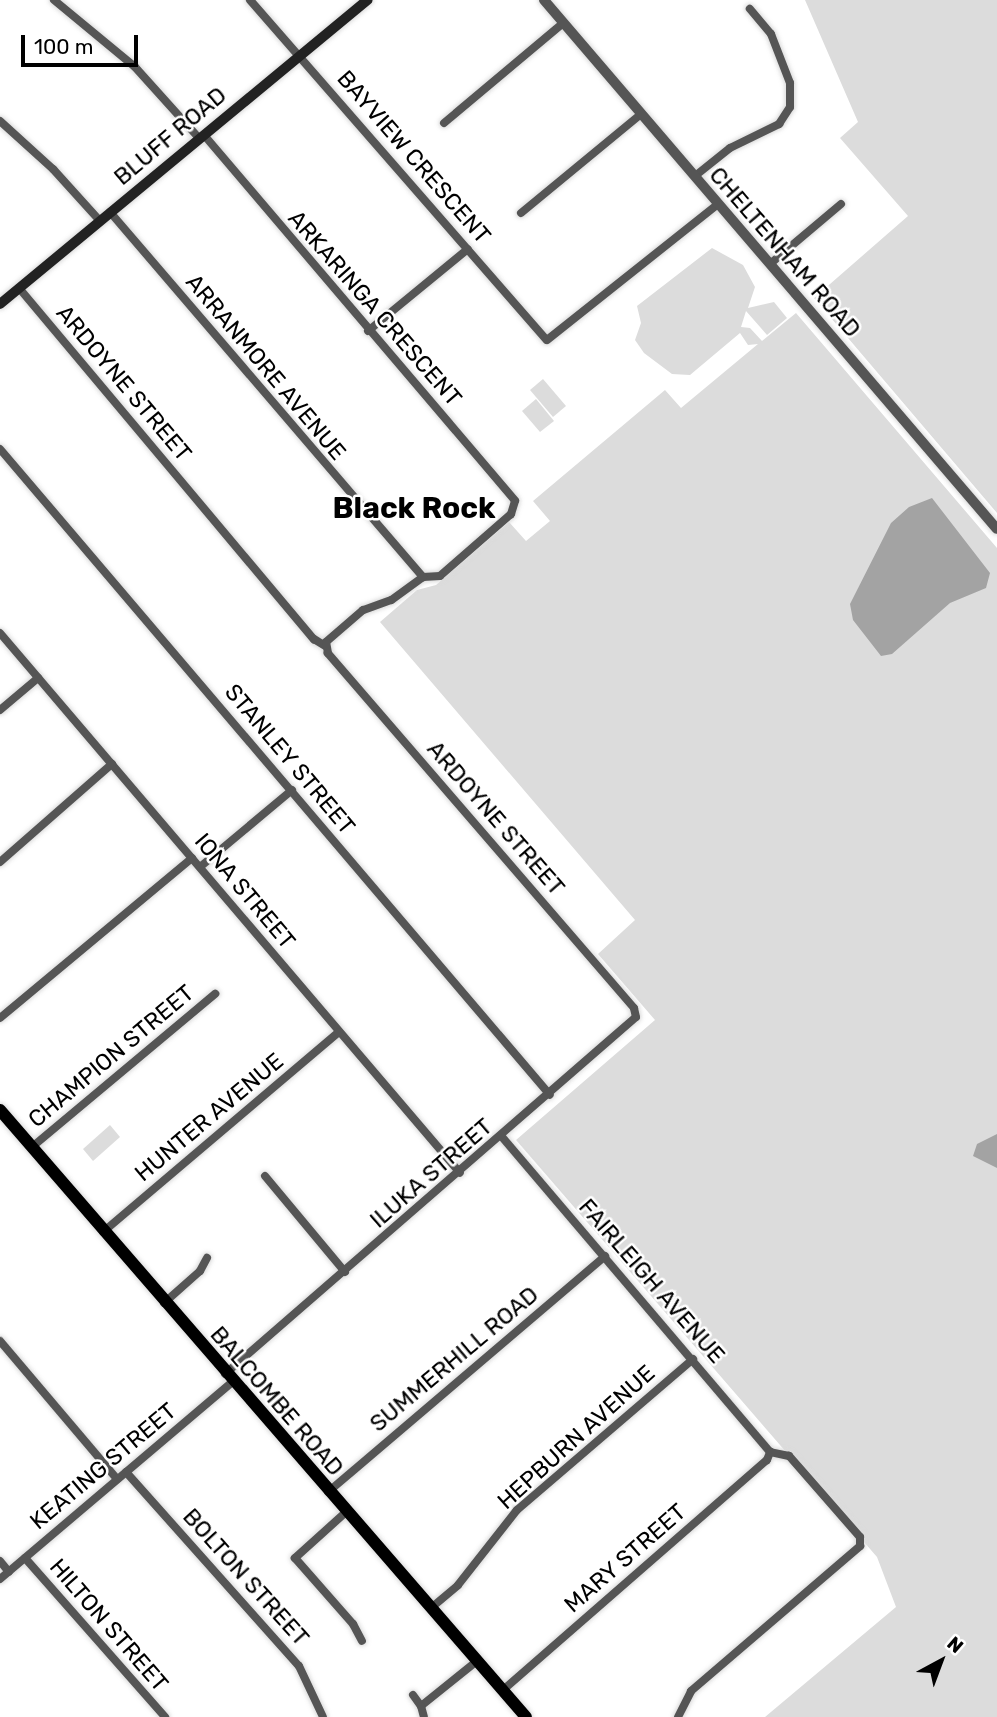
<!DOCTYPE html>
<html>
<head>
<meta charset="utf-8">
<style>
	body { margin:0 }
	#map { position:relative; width:997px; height:1717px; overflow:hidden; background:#fff; font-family:Rubik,sans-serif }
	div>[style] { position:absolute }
	.green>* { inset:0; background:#dcdcdc }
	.water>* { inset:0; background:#a3a3a3 }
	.roads { filter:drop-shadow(0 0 2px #dbdbdb) drop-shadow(0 0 2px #dbdbdb) }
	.minor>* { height:8px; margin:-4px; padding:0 4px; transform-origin:4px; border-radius:4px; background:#555 }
	.tertiary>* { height:10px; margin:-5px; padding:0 5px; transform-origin:5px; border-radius:5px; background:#555 }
	.secondary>* { height:10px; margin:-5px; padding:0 5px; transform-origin:5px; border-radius:5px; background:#222 }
	.primary>* { height:12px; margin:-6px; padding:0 6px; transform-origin:6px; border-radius:6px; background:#000 }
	span { translate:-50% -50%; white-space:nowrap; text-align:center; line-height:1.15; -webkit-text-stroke:5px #fff; paint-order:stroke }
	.street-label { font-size:23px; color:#000 }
	.district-label { font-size:30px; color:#000; font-weight:700 }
	.north { position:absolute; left:906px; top:1626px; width:70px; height:70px; -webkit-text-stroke:5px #fff; paint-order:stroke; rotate:41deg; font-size:19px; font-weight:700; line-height:28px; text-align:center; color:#000 }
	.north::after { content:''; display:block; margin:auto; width:24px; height:32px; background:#000; clip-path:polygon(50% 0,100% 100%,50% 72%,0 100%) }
	.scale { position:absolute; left:21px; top:35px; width:117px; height:32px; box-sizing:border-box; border:4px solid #000; border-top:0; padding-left:9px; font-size:21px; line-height:24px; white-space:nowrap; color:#000; -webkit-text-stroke:5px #fff; paint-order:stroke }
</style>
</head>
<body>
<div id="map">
	<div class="green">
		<i style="clip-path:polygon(805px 0,997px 0,997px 513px,814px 298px,908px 216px,840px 138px,858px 122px)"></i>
		<i style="clip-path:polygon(712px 248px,743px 265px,755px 287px,748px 308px,774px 302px,787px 318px,767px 335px,746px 311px,741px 327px,750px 328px,762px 341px,796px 313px,997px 548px,997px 1717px,765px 1717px,896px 1607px,877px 1557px,516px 1140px,655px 1020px,598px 954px,635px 920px,380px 622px,417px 590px,436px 585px,509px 522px,526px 541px,550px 521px,533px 501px,665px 390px,681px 408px,758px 344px,748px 345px,740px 333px,690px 375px,672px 374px,644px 353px,635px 340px,641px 323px,637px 306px)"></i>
		<i style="clip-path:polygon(543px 379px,566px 406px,553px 417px,530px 390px)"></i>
		<i style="clip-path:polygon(536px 399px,554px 421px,540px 432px,522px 411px)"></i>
		<i style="clip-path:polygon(110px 1125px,120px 1137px,93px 1161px,83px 1149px)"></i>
	</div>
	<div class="water">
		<i style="clip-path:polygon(932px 498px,990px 573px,986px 588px,950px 603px,892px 654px,881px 656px,853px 620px,850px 604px,891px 523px,909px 507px)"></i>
		<i style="clip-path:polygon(997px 1134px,997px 1168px,973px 1156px,977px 1144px)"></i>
	</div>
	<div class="roads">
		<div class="minor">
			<i style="left:54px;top:0;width:105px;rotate:39.6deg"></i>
			<i style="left:135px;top:67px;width:96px;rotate:48deg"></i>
			<i style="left:250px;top:0;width:451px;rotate:48.9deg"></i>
			<i style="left:547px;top:340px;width:218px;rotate:-38.5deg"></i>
			<i style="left:0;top:121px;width:72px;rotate:42.2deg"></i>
			<i style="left:53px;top:169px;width:70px;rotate:47.9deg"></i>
			<i style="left:444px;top:123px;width:155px;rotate:-40deg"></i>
			<i style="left:204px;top:135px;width:480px;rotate:49.6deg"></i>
			<i style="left:515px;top:501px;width:14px;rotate:107deg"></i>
			<i style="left:511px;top:514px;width:94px;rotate:138.9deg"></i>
			<i style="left:440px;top:576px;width:17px;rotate:177deg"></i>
			<i style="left:423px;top:577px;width:39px;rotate:144deg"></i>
			<i style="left:391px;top:600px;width:30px;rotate:160deg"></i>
			<i style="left:363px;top:610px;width:49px;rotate:139.1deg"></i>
			<i style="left:695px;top:176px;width:45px;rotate:-38.7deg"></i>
			<i style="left:730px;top:148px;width:55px;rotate:-26.1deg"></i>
			<i style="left:779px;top:124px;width:20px;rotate:-57deg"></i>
			<i style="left:790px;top:107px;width:24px;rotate:-90deg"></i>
			<i style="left:790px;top:83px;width:53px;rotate:-111.2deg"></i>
			<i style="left:771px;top:34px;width:33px;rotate:-130deg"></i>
			<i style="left:110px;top:212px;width:481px;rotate:49.4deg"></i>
			<i style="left:521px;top:213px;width:156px;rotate:-39.5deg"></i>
			<i style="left:770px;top:264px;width:93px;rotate:-40.2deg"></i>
			<i style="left:19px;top:288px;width:459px;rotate:50deg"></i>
			<i style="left:314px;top:639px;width:13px;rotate:32deg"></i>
			<i style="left:368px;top:331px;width:129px;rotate:-39.4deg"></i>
			<i style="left:0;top:449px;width:848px;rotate:49.59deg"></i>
			<i style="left:0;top:633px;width:709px;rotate:49.57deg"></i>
			<i style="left:0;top:710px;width:50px;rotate:-40.1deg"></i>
			<i style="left:0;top:862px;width:149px;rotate:-41.2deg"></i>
			<i style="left:200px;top:867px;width:120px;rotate:-39.9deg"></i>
			<i style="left:0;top:1018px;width:250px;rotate:-39.8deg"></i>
			<i style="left:502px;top:1137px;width:414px;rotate:49.6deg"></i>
			<i style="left:32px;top:1147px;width:239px;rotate:-39.9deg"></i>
			<i style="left:265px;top:1176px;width:125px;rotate:50.2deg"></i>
			<i style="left:103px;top:1232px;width:309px;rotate:-40.3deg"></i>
			<i style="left:164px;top:1303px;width:48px;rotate:-41.6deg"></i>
			<i style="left:200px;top:1271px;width:15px;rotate:-62deg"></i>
			<i style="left:0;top:1341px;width:181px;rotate:49.7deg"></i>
			<i style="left:225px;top:1374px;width:544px;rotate:-40.98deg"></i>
			<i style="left:636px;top:1017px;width:9px;rotate:-103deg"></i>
			<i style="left:634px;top:1008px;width:469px;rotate:-130.8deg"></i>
			<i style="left:328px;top:653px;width:11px;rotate:-100deg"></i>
			<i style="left:126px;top:1472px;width:260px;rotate:48.3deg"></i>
			<i style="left:299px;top:1666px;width:56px;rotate:64.8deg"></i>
			<i style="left:328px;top:1492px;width:364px;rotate:-40.4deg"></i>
			<i style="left:346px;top:1512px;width:69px;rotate:138deg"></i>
			<i style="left:295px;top:1558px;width:88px;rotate:48.7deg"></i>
			<i style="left:353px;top:1624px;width:19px;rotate:62deg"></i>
			<i style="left:25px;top:1558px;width:212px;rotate:48.6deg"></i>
			<i style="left:0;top:1561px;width:14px;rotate:51deg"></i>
			<i style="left:0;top:1579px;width:304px;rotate:-40.3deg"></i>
			<i style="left:431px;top:1608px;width:35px;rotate:-40deg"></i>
			<i style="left:458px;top:1585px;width:95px;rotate:-51.8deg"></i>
			<i style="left:517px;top:1510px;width:232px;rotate:-40.6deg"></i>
			<i style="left:503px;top:1690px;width:350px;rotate:-41.1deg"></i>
			<i style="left:767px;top:1460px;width:9px;rotate:-69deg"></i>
			<i style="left:413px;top:1695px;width:14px;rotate:54deg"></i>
			<i style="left:421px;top:1706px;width:72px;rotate:-38.8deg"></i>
			<i style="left:421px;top:1706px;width:11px;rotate:75deg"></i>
			<i style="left:678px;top:1717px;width:29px;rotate:-63deg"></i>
			<i style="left:691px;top:1691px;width:223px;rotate:-40.6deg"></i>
			<i style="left:860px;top:1546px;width:9px;rotate:-90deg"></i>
			<i style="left:860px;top:1537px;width:108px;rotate:-131.2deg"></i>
			<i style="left:789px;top:1456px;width:19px;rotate:-168deg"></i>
		</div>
		<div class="tertiary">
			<i style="left:544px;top:0;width:696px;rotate:49.43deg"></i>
		</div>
		<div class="secondary">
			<i style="left:0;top:304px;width:477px;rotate:-39.6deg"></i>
		</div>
		<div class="primary">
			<i style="left:0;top:1110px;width:803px;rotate:49.09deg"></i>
		</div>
	</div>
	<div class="street-label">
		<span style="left:170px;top:136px;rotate:-40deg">BLUFF ROAD</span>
		<span style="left:414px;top:157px;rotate:49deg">BAYVIEW CRESCENT</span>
		<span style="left:785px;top:252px;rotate:49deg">CHELTENHAM ROAD</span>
		<span style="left:375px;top:308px;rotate:49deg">ARKARINGA CRESCENT</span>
		<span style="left:266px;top:367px;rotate:50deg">ARRANMORE AVENUE</span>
		<span style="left:124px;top:383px;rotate:50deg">ARDOYNE STREET</span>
		<span style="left:290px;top:759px;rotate:50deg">STANLEY STREET</span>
		<span style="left:496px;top:818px;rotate:49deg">ARDOYNE STREET</span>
		<span style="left:245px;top:891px;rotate:50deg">IONA STREET</span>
		<span style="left:111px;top:1056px;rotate:-40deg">CHAMPION STREET</span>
		<span style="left:209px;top:1117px;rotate:-40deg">HUNTER AVENUE</span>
		<span style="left:431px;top:1173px;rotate:-41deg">ILUKA STREET</span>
		<span style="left:652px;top:1281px;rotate:49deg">FAIRLEIGH AVENUE</span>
		<span style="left:454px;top:1359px;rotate:-40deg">SUMMERHILL ROAD</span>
		<span style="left:277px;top:1401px;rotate:49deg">BALCOMBE ROAD</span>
		<span style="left:576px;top:1437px;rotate:-42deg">HEPBURN AVENUE</span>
		<span style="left:103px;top:1466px;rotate:-40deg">KEATING STREET</span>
		<span style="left:625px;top:1558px;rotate:-41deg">MARY STREET</span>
		<span style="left:246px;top:1577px;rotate:48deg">BOLTON STREET</span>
		<span style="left:109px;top:1625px;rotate:49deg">HILTON STREET</span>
	</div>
	<div class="district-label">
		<span style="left:414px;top:508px">Black Rock</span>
	</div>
	<div class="north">N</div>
	<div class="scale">100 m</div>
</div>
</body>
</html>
